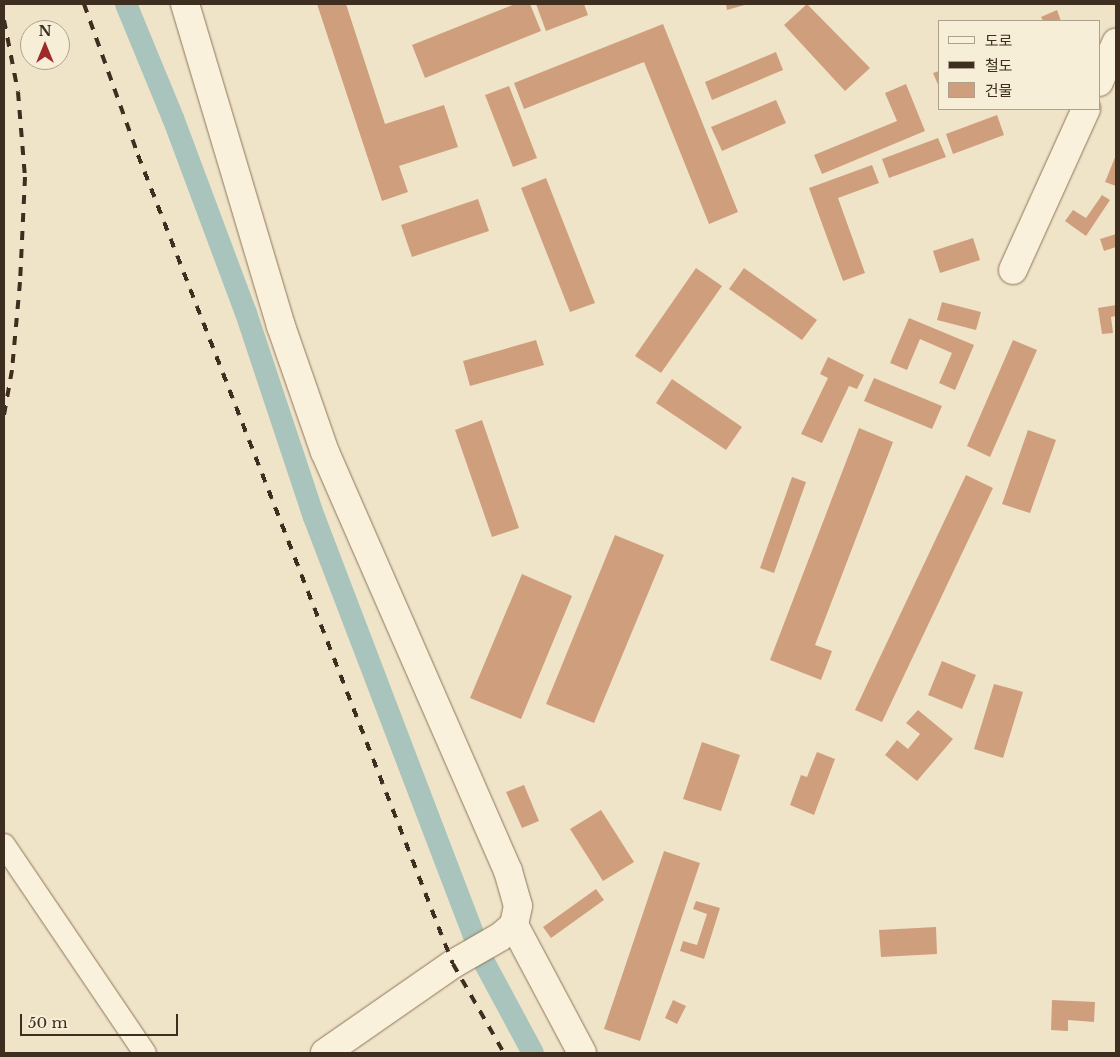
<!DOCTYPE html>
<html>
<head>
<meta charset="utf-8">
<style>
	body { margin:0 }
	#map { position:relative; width:1120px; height:1057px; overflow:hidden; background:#f0e4c8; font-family:"Libre Baskerville","Noto Sans KR",serif }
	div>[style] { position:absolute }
	.canal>* { height:22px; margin:-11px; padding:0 11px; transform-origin:11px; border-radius:11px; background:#a9c4bc }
	.building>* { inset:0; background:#cf9f7d }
	.roads { filter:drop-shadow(0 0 1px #8d765c) drop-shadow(0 0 1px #8d765c) }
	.minor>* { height:22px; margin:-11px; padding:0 11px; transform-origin:11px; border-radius:11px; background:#faf1dc }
	.tertiary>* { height:28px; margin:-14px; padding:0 14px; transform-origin:14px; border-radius:14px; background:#faf1dc }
	.rail>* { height:4px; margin-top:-2px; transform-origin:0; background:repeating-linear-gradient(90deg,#3d2e20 0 9px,transparent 0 18px) }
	span { translate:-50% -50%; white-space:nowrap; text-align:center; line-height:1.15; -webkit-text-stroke:5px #f7eed8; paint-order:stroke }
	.frame { position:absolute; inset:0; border:5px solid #3d2e20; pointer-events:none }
	.legend { position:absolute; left:938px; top:20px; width:162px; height:90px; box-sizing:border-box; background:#f7eed8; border:1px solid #ada18e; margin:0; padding:6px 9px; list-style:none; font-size:15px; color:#3d2e20 }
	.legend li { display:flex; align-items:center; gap:10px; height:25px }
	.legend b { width:25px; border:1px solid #ada18e }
	.north { position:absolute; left:20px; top:20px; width:50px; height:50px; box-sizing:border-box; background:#f7eed8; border:1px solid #ada18e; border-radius:50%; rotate:0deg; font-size:14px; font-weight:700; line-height:20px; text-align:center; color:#3d2e20 }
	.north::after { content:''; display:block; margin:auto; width:18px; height:22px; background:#9e2a2b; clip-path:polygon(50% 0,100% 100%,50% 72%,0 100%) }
	.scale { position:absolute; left:20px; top:1014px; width:158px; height:22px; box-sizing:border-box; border:2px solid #3d2e20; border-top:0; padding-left:6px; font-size:15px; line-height:18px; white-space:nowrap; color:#3d2e20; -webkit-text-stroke:4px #f7eed8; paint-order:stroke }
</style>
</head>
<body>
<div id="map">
	<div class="canal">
		<i style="left:126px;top:4px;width:123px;rotate:67.6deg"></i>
		<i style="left:173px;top:118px;width:208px;rotate:69.5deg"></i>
		<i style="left:246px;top:313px;width:215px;rotate:71.6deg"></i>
		<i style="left:314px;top:517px;width:452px;rotate:69.1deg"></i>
		<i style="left:484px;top:962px;width:103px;rotate:61.7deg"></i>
	</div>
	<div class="building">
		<i style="clip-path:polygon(317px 4px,346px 4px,385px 124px,444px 105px,458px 147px,399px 166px,408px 192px,382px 201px)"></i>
		<i style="clip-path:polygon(515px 4px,530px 4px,541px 31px,425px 78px,412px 45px)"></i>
		<i style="clip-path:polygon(536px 4px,584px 4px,588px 15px,546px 31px)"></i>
		<i style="clip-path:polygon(726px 4px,748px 4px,727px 10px)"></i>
		<i style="clip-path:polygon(807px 4px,870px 68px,845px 91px,784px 25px)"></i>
		<i style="clip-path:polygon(1057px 10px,1061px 21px,1043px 21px,1041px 17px)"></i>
		<i style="clip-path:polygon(663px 24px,738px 212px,709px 224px,644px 62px,524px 109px,514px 83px)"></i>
		<i style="clip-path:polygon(776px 52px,783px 70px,712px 100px,705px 82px)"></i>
		<i style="clip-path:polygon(939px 71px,939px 87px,933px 73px)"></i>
		<i style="clip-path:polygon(906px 84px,925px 131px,822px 174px,814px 155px,897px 121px,885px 93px)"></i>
		<i style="clip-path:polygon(509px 86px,537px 158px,513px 167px,485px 95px)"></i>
		<i style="clip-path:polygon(776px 100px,786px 123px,722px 151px,711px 127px)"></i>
		<i style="clip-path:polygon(997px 115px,1004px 135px,953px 154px,946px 134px)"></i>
		<i style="clip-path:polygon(938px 138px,946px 157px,889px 178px,882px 159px)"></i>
		<i style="clip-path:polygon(1116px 155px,1116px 186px,1105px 182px)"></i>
		<i style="clip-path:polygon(872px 165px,879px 183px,838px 198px,865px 273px,843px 281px,809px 188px)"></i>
		<i style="clip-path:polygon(546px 178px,595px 303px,570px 312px,521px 188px)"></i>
		<i style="clip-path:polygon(1102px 195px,1110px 200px,1086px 236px,1065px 221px,1073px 210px,1086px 218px)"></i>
		<i style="clip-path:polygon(478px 199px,489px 231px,412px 257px,401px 225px)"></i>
		<i style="clip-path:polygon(1116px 234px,1116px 247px,1104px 251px,1100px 239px)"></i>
		<i style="clip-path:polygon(973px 238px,980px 260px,940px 273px,933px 251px)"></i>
		<i style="clip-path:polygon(696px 268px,722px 286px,661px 373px,635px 356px)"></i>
		<i style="clip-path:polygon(744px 268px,817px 320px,802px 340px,729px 289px)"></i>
		<i style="clip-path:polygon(942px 302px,981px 312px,976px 330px,937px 320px)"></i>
		<i style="clip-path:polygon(1116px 305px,1116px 316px,1111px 317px,1113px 333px,1102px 334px,1098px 308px)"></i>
		<i style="clip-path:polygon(909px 318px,974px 345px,955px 390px,939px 383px,952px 353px,920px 339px,907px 370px,890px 363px)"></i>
		<i style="clip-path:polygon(536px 340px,544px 365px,470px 386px,463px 361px)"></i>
		<i style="clip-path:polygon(1013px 340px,1037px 350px,990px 457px,967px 446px)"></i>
		<i style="clip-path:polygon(828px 357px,864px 375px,857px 389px,849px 386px,822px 443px,801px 434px,828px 378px,820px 374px)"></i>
		<i style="clip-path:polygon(874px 378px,942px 406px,932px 429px,864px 401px)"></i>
		<i style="clip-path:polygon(672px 379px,742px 427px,726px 450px,656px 403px)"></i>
		<i style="clip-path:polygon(482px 420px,519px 528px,492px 537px,455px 430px)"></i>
		<i style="clip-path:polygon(859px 428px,893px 442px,815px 645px,832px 651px,821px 680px,770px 660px)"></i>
		<i style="clip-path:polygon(1028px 430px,1056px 440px,1030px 513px,1002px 504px)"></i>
		<i style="clip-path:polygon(966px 475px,993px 488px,882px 722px,855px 710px)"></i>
		<i style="clip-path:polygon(792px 477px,806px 482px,774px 573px,760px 568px)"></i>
		<i style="clip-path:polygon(615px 535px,664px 555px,594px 723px,546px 704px)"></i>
		<i style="clip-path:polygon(522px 574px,572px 596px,521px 719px,470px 698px)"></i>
		<i style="clip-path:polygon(942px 661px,976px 675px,962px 709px,928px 695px)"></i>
		<i style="clip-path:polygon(994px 684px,1023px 692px,1003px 758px,974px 749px)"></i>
		<i style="clip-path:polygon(918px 710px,953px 739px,917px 781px,885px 755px,897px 740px,908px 749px,920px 734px,906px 723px)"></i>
		<i style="clip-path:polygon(702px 742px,740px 755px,721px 811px,683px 799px)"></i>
		<i style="clip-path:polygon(817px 752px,835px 759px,814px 815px,790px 805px,801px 775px,807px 777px)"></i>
		<i style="clip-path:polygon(524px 785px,539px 821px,522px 828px,506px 792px)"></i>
		<i style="clip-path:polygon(601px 810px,634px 862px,603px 881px,570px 829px)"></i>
		<i style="clip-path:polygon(664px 851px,700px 863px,640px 1041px,604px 1029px)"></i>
		<i style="clip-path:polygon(596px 889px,604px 900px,551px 938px,543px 927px)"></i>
		<i style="clip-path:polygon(696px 901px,720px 908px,704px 959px,680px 951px,683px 941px,697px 945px,707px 914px,693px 909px)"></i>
		<i style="clip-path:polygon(936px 927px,937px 954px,881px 957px,879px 930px)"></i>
		<i style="clip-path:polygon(673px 1000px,686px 1006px,677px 1024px,665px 1018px)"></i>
		<i style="clip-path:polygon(1052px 1000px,1095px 1002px,1094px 1022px,1068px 1020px,1068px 1031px,1051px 1030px)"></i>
	</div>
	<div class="roads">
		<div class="minor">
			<i style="left:4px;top:845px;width:251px;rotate:55.9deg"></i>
		</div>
		<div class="tertiary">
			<i style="left:185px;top:4px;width:336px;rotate:73.4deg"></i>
			<i style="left:281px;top:326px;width:133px;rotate:70.8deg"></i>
			<i style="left:325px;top:452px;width:457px;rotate:66.4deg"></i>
			<i style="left:508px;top:871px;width:36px;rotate:74deg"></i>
			<i style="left:518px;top:906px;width:19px;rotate:102deg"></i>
			<i style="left:514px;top:925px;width:18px;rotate:139deg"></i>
			<i style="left:500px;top:937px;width:54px;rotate:150.1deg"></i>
			<i style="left:453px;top:964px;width:156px;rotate:145.2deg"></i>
			<i style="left:1099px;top:82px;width:43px;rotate:-66.4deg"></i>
			<i style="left:1013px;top:270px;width:177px;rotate:-65.6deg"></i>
			<i style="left:514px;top:925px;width:145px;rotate:62deg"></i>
		</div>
	</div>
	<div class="rail">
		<i style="left:84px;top:4px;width:160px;rotate:70.3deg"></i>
		<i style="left:138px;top:155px;width:868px;rotate:68.73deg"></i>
		<i style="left:453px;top:964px;width:103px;rotate:60.2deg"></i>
		<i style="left:4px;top:20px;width:73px;rotate:79deg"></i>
		<i style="left:18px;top:92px;width:85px;rotate:85.3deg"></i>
		<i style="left:25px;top:177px;width:105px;rotate:92.7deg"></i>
		<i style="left:20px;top:282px;width:88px;rotate:95.2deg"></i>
		<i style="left:12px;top:370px;width:46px;rotate:100.1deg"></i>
	</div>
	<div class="frame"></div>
	<ul class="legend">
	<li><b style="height:6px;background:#faf1dc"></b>도로</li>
	<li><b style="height:6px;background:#3d2e20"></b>철도</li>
	<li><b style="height:14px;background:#cf9f7d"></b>건물</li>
	</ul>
	<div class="north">N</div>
	<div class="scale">50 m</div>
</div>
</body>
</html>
